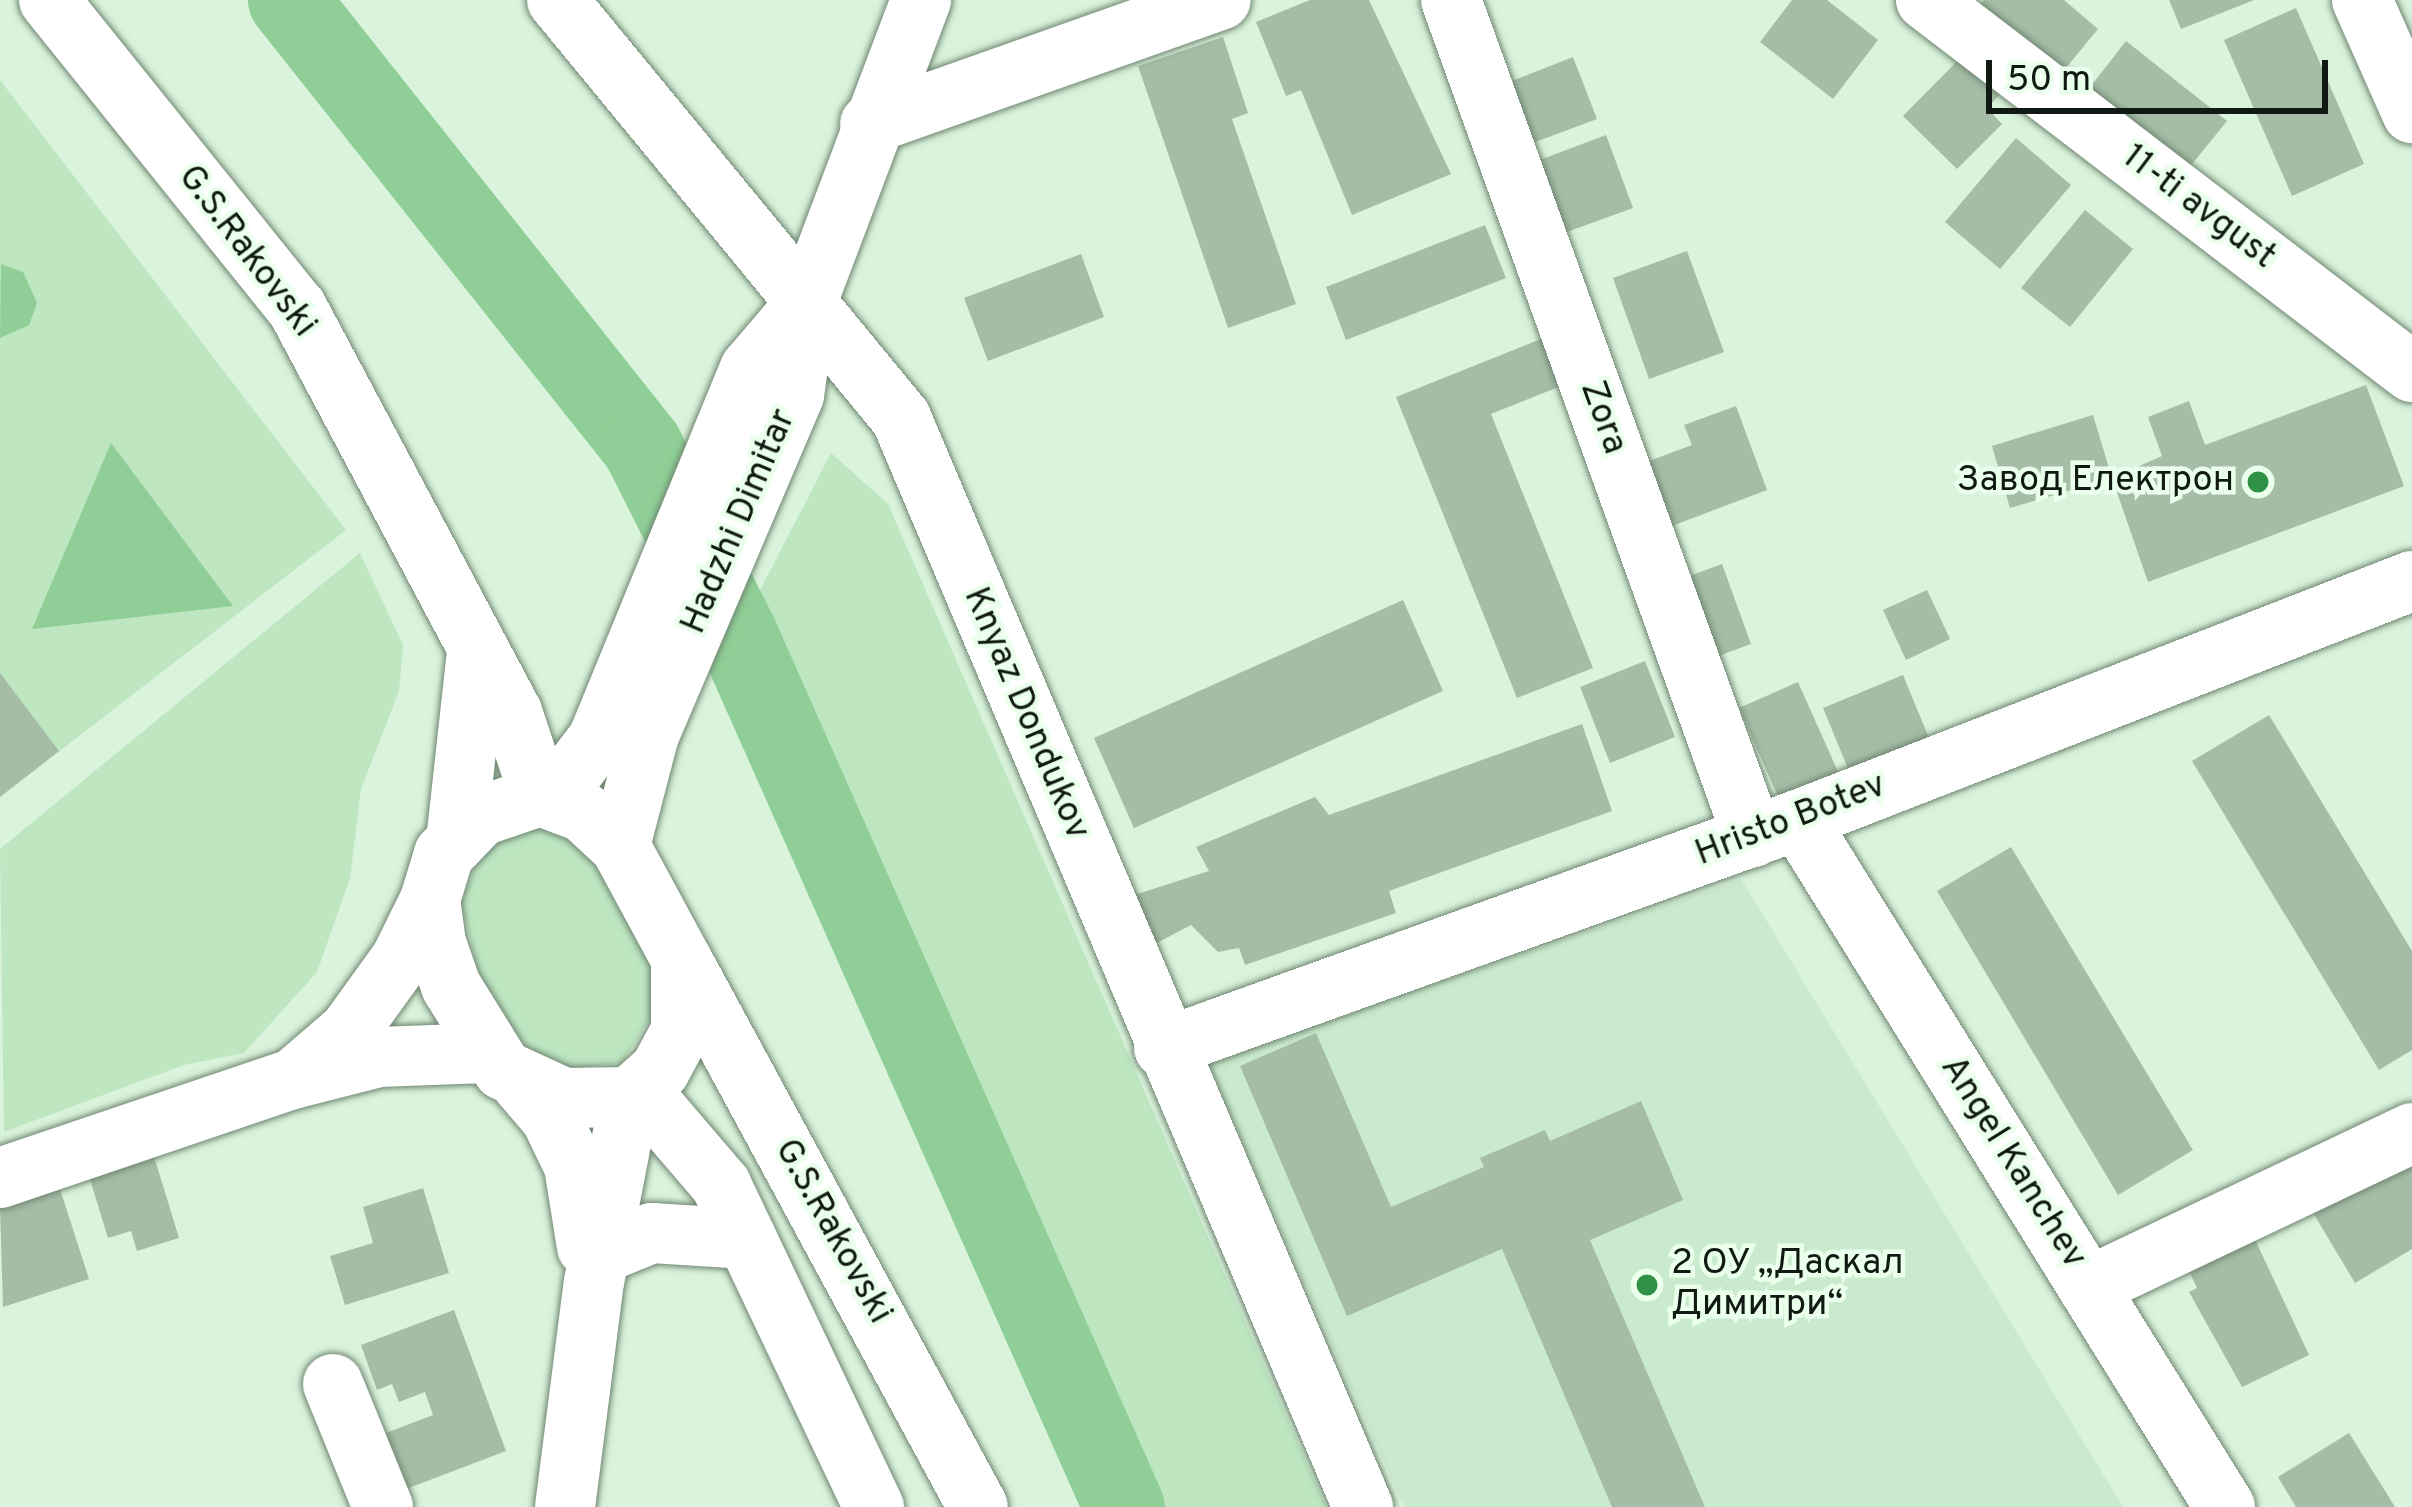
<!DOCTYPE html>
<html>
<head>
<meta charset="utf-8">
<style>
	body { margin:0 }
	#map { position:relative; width:2412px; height:1507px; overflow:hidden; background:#daf3dc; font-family:Overpass,sans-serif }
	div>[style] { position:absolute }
	.built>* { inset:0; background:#caeacd }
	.green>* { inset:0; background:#bde6c1 }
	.water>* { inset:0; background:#8fcf97 }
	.river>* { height:81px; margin:-40.5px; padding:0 40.5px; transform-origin:40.5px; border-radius:40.5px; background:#8fcf97 }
	.building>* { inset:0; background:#a5bda7 }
	.roads { filter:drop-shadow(0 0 3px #708772) drop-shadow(0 0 3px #708772) }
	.minor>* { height:60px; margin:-30px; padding:0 30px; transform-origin:30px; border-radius:30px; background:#fff }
	.dots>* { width:33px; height:33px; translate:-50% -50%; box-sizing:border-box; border:6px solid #eaffec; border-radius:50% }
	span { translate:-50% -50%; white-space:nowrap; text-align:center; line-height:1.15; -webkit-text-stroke:9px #eaffec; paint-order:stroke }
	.street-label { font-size:36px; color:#111a12 }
	.poi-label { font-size:36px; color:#111a12 }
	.right { translate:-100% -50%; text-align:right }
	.left { translate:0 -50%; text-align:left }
	.scale { position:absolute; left:1986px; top:60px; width:342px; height:54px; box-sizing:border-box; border:6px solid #111a12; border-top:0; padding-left:15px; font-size:36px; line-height:42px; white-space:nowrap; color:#111a12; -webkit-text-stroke:9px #eaffec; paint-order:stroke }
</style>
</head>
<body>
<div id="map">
	<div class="built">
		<i style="clip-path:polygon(1741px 879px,2123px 1507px,1404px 1507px,1207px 1062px)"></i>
	</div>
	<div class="green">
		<i style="clip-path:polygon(0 80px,346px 530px,0 797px)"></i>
		<i style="clip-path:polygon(831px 453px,888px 504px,1326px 1507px,1124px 1507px,737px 635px)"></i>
		<i style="clip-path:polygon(360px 553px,403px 645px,399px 691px,361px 789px,350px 878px,317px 972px,244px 1053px,184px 1065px,4px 1132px,0 849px)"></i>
		<i style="clip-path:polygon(532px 825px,566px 837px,596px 864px,652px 968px,656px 1009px,622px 1063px,570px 1068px,537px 1056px,513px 1034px,479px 975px,461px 902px,476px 865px,498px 841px)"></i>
	</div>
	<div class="water">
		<i style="clip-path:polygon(1px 264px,23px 272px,37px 303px,29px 325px,0 338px)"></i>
		<i style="clip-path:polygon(111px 443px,233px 606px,32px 629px)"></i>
	</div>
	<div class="river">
		<i style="left:288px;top:0;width:569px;rotate:51.56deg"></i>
		<i style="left:642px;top:446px;width:212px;rotate:63.3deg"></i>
		<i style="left:737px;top:635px;width:954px;rotate:66.07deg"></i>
	</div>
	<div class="building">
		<i style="clip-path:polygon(1310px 0,1369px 0,1451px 174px,1352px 215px,1301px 90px,1286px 96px,1256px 22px)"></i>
		<i style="clip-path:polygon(1792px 0,1827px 0,1878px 40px,1833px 99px,1760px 42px)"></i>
		<i style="clip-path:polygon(1984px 0,2064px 0,2098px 29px,2061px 74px,1980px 5px)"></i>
		<i style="clip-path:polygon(2169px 0,2254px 0,2181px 29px)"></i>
		<i style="clip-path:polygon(2296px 8px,2364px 164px,2292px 196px,2224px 40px)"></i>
		<i style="clip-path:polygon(1223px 37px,1248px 113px,1232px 119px,1296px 304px,1228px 328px,1138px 66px)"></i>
		<i style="clip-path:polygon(2126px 41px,2227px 121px,2184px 174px,2084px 95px)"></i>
		<i style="clip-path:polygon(1972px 46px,2010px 84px,1987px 108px,2002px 124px,1957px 169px,1903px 116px)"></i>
		<i style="clip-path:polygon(1573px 57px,1597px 119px,1522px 147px,1499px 86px)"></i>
		<i style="clip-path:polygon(1606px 135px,1633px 208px,1564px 233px,1537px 161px)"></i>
		<i style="clip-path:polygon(2016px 138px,2071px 185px,2000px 269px,1945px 222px)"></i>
		<i style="clip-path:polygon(2085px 210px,2133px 249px,2070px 327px,2021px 288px)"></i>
		<i style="clip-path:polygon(1485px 225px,1506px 278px,1346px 340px,1326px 287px)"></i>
		<i style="clip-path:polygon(1687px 251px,1724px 352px,1649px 379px,1613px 278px)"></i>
		<i style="clip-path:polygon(1081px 254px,1104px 317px,988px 361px,964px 298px)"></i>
		<i style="clip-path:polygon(1541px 339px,1561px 386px,1491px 414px,1593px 668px,1517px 698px,1396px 397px)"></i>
		<i style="clip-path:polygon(2366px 385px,2404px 486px,2148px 582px,2112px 478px,2162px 456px,2148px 417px,2189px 401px,2205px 445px)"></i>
		<i style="clip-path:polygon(1736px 406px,1767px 490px,1656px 532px,1633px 467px,1692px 445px,1684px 425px)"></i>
		<i style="clip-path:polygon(2093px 415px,2112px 478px,2010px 508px,1992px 446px)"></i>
		<i style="clip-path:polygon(1722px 564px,1751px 644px,1702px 662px,1673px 582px)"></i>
		<i style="clip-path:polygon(1927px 590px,1950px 639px,1906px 660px,1883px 610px)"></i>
		<i style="clip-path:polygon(1403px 600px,1443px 691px,1134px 828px,1094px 738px)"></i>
		<i style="clip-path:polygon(1645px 661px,1675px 737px,1610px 763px,1580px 687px)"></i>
		<i style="clip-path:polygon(0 673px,59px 751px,0 797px)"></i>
		<i style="clip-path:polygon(1903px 675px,1936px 755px,1856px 788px,1823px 708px)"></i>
		<i style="clip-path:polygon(1798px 682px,1843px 783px,1784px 810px,1739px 708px)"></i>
		<i style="clip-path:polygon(2269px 715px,2412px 951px,2412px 1050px,2379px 1070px,2192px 761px)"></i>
		<i style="clip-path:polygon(1582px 724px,1612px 811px,1389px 891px,1396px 913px,1245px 965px,1239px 948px,1218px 952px,1191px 925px,1153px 945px,1128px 897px,1209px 871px,1196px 847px,1315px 797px,1329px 815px)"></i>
		<i style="clip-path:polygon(2011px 847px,2193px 1150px,2118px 1195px,1937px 891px)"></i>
		<i style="clip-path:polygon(1316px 1033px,1391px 1207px,1484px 1167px,1480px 1158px,1545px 1130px,1550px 1141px,1641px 1101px,1683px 1200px,1590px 1240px,1705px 1507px,1612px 1507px,1502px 1249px,1347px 1316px,1240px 1066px)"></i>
		<i style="clip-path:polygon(2412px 1152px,2412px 1249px,2355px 1283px,2312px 1211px)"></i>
		<i style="clip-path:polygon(153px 1153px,179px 1238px,137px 1251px,131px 1231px,108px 1238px,88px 1173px)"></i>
		<i style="clip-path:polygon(423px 1188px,449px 1273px,345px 1305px,330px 1256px,373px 1243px,363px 1207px)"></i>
		<i style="clip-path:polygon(60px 1189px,89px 1279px,3px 1307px,0 1208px)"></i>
		<i style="clip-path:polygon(2252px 1233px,2309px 1355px,2242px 1387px,2189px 1292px,2197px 1288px,2186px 1265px)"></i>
		<i style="clip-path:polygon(454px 1310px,506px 1451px,385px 1497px,365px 1441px,433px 1415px,425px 1392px,399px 1402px,392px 1384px,377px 1390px,361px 1345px)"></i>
		<i style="clip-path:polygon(2349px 1433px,2395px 1507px,2296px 1507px,2278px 1477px)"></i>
	</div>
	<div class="roads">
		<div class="minor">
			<i style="left:49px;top:0;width:395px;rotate:51.2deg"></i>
			<i style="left:297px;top:308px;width:458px;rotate:62deg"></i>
			<i style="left:512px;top:712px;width:89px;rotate:71.6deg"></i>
			<i style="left:557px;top:0;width:541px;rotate:50.55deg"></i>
			<i style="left:901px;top:418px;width:1183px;rotate:67.01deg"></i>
			<i style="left:1451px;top:0;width:890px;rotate:70.16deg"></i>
			<i style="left:1926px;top:0;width:612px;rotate:37.43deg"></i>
			<i style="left:2362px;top:0;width:124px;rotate:66.1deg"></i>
			<i style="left:870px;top:124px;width:372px;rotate:-19.5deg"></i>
			<i style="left:540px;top:796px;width:46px;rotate:20.4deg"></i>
			<i style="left:583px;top:812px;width:50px;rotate:42.6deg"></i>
			<i style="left:620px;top:846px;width:128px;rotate:61.6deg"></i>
			<i style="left:681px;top:959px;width:72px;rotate:90deg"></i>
			<i style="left:681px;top:1031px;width:44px;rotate:118.3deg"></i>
			<i style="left:660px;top:1070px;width:40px;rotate:138deg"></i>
			<i style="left:630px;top:1097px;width:66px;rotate:179.1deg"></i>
			<i style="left:564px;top:1098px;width:67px;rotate:-155.3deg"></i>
			<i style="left:503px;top:1070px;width:99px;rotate:-121.8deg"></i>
			<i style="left:451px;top:986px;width:46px;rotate:-109.2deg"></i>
			<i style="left:436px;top:943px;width:43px;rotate:-97.9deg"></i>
			<i style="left:430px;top:900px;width:48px;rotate:-73.1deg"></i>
			<i style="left:444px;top:854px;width:53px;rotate:-45.8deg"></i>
			<i style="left:481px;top:816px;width:62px;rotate:-18.7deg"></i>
			<i style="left:553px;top:798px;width:74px;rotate:-52.7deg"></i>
			<i style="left:598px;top:739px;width:400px;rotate:-67.7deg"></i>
			<i style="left:750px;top:369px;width:88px;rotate:-49.6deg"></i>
			<i style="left:1798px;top:820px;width:809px;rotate:58.14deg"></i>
			<i style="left:456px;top:842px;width:190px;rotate:-83.7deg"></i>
			<i style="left:620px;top:846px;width:115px;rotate:-75.4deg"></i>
			<i style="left:649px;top:735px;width:370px;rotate:-66.9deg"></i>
			<i style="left:794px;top:395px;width:94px;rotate:-82deg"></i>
			<i style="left:807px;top:302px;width:323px;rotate:-69.3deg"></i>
			<i style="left:684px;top:964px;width:617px;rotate:61.57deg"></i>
			<i style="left:1164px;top:1048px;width:674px;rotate:-19.78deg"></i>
			<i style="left:1798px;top:820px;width:659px;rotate:-21.27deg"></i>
			<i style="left:298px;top:1075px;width:67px;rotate:-40.8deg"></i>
			<i style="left:349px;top:1031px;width:89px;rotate:-54.2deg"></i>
			<i style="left:401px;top:959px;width:66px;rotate:-63.8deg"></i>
			<i style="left:521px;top:1083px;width:46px;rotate:49.4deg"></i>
			<i style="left:551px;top:1118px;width:53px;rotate:64.4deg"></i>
			<i style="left:574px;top:1166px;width:82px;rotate:80.9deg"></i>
			<i style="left:640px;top:1090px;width:125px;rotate:49.5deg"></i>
			<i style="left:721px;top:1185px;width:357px;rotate:64.6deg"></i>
			<i style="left:0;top:1178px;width:309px;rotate:-18.7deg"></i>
			<i style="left:293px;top:1079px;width:89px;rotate:-14.3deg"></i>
			<i style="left:379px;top:1057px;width:111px;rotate:-2.1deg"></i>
			<i style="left:598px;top:1255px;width:58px;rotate:-22.2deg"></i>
			<i style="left:652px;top:1233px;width:95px;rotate:3.6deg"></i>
			<i style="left:2088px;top:1287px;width:359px;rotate:-25.4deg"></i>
			<i style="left:333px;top:1384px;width:133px;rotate:67.9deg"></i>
			<i style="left:565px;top:1507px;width:227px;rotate:-82.7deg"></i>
			<i style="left:594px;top:1282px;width:188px;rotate:-79deg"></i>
		</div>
	</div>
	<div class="dots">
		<i style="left:2258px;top:482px;background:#2f9145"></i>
		<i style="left:1647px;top:1285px;background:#2f9145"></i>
	</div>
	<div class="street-label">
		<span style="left:2198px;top:208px;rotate:37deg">11-ti avgust</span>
		<span style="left:246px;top:252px;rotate:53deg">G.S.Rakovski</span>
		<span style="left:1602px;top:418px;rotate:70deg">Zora</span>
		<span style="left:740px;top:522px;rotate:-67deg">Hadzhi Dimitar</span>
		<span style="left:1025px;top:714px;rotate:67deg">Knyaz Dondukov</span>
		<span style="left:1791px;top:821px;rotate:-21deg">Hristo Botev</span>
		<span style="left:2012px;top:1163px;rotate:58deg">Angel Kanchev</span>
		<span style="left:832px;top:1232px;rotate:61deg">G.S.Rakovski</span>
	</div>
	<div class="poi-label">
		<span class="right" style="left:2234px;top:482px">Завод Електрон</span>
		<span class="left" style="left:1671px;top:1285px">2 ОУ „Даскал<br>Димитри“</span>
	</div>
	<div class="scale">50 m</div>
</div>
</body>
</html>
